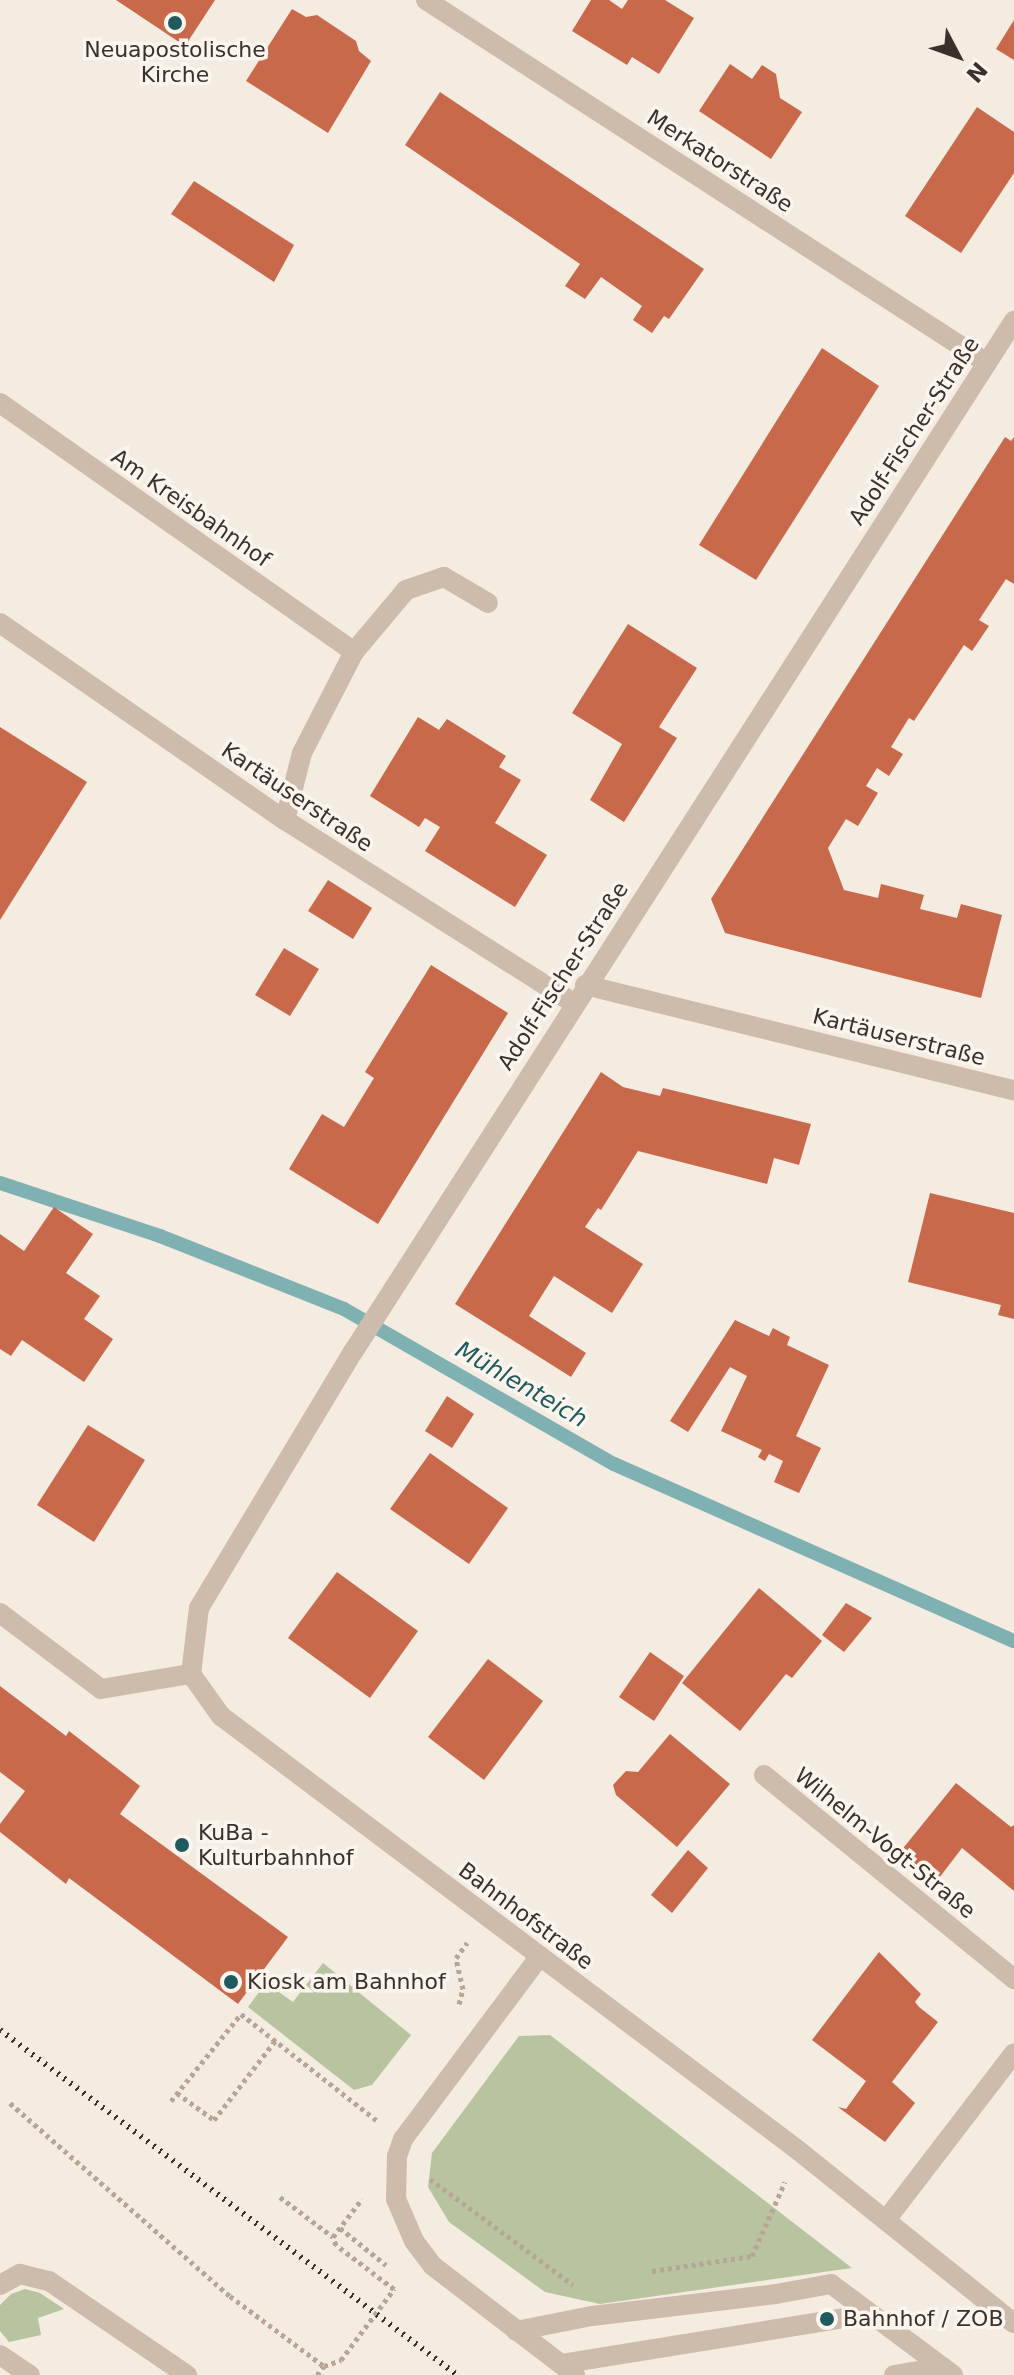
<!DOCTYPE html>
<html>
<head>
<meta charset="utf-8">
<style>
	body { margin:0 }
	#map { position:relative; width:1014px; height:2375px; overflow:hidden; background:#f4ebe1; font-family:"DejaVu Sans",sans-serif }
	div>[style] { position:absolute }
	.green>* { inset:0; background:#b8c4a0 }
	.stream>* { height:14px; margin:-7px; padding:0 7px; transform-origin:7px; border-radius:7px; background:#7fb0b2 }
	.building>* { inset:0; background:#c8694b }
	.path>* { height:5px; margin-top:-2.5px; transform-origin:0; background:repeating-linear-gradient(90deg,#b9a596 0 4px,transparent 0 8px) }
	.minor>* { height:20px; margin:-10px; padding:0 10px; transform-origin:10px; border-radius:10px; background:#cdbbac }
	.rail>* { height:6px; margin-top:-3px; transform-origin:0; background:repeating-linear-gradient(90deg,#3b302b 0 2px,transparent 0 8px) }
	.dots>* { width:22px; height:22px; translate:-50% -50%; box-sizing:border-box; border:4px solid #fbf5ee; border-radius:50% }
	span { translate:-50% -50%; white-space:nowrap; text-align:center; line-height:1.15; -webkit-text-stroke:7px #fbf5ee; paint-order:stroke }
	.poi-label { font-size:22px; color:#3b302b }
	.left { translate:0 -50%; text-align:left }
	.street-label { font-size:22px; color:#3b302b }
	.water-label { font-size:24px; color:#1f5a5e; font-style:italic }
	.north { position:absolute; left:918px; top:16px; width:80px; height:80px; -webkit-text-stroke:6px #fbf5ee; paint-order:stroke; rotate:131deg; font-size:22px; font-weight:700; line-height:32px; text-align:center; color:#3b302b }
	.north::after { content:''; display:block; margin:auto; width:28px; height:36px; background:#3b302b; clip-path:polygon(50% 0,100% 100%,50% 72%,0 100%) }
</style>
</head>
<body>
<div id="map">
	<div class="green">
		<i style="clip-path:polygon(323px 1963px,411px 2035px,372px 2085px,354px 2090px,248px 2007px,266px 1983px,293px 2002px)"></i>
		<i style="clip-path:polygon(550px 2035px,852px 2268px,600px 2304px,545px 2292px,449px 2222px,428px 2187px,432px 2153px,519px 2036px)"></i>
		<i style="clip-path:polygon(25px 2289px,40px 2293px,64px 2309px,38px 2318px,41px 2335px,9px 2342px,0 2331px,0 2305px,11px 2294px)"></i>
	</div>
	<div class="stream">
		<i style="left:0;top:1183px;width:169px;rotate:18.3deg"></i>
		<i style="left:160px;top:1236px;width:198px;rotate:21.6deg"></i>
		<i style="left:344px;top:1309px;width:311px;rotate:29.9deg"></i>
		<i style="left:614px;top:1464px;width:437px;rotate:23.9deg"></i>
	</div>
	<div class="building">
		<i style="clip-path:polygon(116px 0,215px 0,185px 46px)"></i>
		<i style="clip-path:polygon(591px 0,609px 0,622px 9px,628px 0,665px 0,694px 18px,659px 74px,632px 57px,627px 65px,572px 31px)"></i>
		<i style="clip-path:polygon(292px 9px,306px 17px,317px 15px,356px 41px,359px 51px,371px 61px,328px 133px,246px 81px)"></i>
		<i style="clip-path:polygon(1014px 20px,1014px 60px,996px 49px)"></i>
		<i style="clip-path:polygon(730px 64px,752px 79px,762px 65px,776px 74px,780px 98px,802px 112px,771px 159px,699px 111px)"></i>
		<i style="clip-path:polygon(440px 92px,704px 269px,669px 319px,664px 316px,652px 333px,633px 320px,642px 306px,601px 277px,585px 299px,565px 286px,580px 264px,405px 145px)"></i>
		<i style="clip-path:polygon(977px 107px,1014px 132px,1014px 173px,961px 253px,905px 216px)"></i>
		<i style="clip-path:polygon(194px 181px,294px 245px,274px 282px,171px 214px)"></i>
		<i style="clip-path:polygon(822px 348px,879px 386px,756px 580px,699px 545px)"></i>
		<i style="clip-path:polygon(1005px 437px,1011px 441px,1014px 437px,1014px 584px,1006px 579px,979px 620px,989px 626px,972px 651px,964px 645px,914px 721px,909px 718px,891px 747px,903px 754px,889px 776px,877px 768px,866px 786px,878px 793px,858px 826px,846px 819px,828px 848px,844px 890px,878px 898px,881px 884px,924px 895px,920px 909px,957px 918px,961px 904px,1002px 915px,981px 998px,725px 933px,711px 899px)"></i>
		<i style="clip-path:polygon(628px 624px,697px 668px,659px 727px,677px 738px,624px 822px,590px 800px,622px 744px,572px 713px)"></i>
		<i style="clip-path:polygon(418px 717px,439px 730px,447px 719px,506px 756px,499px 767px,521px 780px,495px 823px,547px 855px,515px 907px,425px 851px,440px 827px,425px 818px,419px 827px,370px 796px)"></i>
		<i style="clip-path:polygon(0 727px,87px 782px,0 920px)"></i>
		<i style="clip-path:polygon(328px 880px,372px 908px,353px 939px,308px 911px)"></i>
		<i style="clip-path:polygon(284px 948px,319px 969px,290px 1016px,255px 995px)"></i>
		<i style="clip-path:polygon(431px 965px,508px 1013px,378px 1224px,289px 1169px,322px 1114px,344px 1127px,374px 1078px,365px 1072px)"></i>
		<i style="clip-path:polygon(601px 1072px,623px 1087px,660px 1096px,663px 1088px,811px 1124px,799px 1165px,774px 1158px,767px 1184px,638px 1151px,601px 1210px,598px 1208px,585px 1227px,643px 1264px,612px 1313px,554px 1276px,529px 1316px,586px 1353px,571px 1377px,455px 1304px)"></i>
		<i style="clip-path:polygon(930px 1193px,1014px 1213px,1014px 1319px,998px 1315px,1001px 1305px,908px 1282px)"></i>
		<i style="clip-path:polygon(54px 1207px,93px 1234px,66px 1273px,100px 1296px,84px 1319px,113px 1339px,84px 1382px,22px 1340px,11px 1356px,0 1349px,0 1234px,24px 1251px)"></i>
		<i style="clip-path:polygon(735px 1320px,769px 1336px,773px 1328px,790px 1337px,787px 1345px,829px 1365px,796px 1436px,821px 1448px,799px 1493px,774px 1482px,783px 1461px,769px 1454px,765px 1461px,758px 1457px,762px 1450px,721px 1431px,747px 1376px,730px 1367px,688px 1432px,670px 1421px)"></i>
		<i style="clip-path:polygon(447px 1396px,474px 1414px,452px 1448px,425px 1431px)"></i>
		<i style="clip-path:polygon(88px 1425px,145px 1460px,94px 1542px,37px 1505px)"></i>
		<i style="clip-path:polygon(430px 1453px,508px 1508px,469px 1564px,390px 1509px)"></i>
		<i style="clip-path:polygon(337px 1572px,418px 1631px,370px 1698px,288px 1638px)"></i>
		<i style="clip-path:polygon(759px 1588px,822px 1641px,792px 1678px,786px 1674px,740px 1731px,682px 1683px)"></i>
		<i style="clip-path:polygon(846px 1603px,872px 1618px,844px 1652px,822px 1635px)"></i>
		<i style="clip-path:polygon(650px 1652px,684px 1676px,654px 1721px,619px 1697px)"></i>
		<i style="clip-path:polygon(488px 1659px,543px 1701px,484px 1780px,428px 1737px)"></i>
		<i style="clip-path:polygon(0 1686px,66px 1736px,69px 1731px,140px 1786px,120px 1814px,288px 1937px,238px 2004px,69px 1878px,66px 1884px,0 1832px,0 1824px,25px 1791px,0 1772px)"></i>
		<i style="clip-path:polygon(670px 1734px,730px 1784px,677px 1847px,616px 1795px,613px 1785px,626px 1771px,638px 1772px)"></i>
		<i style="clip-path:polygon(956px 1783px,1011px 1827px,1014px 1825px,1014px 1891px,962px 1848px,936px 1882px,900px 1852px)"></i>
		<i style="clip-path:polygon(688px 1850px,708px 1868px,672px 1913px,651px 1895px)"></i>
		<i style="clip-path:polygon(879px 1952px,921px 1994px,915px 2002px,919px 2007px,938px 2022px,892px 2082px,915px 2103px,885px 2142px,838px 2107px,846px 2109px,866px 2081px,812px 2040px)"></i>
	</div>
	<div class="path">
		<i style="left:459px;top:2004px;width:16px;rotate:-75deg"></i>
		<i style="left:463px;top:1989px;width:32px;rotate:-103deg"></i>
		<i style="left:456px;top:1958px;width:19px;rotate:-54deg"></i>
		<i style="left:177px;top:2093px;width:46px;rotate:36.1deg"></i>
		<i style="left:214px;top:2120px;width:100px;rotate:-52.3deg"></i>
		<i style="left:171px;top:2101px;width:112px;rotate:-51.2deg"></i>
		<i style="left:241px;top:2014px;width:172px;rotate:38.1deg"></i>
		<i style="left:10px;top:2103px;width:293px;rotate:41.3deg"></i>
		<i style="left:230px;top:2296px;width:117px;rotate:36.7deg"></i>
		<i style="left:430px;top:2179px;width:178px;rotate:36.5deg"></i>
		<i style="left:280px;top:2197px;width:66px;rotate:37deg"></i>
		<i style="left:340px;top:2228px;width:59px;rotate:38.8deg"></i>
		<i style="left:652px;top:2271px;width:101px;rotate:-8.5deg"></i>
		<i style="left:752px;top:2256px;width:81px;rotate:-66deg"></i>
		<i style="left:317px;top:2375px;width:11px;rotate:-52deg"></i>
		<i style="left:324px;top:2366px;width:18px;rotate:-19deg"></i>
		<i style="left:341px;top:2360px;width:89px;rotate:-53.3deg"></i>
		<i style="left:394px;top:2289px;width:73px;rotate:-142.8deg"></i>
		<i style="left:336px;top:2245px;width:9px;rotate:-111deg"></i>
		<i style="left:333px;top:2237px;width:48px;rotate:-52.7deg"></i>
	</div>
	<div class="minor">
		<i style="left:426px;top:0;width:668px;rotate:32.91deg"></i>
		<i style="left:0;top:403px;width:433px;rotate:35.1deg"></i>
		<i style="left:0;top:623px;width:346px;rotate:34.7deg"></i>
		<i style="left:285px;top:820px;width:341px;rotate:32.4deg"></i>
		<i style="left:285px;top:820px;width:69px;rotate:-75.8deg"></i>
		<i style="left:302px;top:753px;width:114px;rotate:-62.8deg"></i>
		<i style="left:354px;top:652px;width:81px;rotate:-50deg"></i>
		<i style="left:406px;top:590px;width:40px;rotate:-18.9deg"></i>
		<i style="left:444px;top:577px;width:51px;rotate:30.6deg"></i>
		<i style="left:585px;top:985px;width:442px;rotate:13.8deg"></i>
		<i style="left:0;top:1613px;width:126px;rotate:37deg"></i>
		<i style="left:101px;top:1689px;width:91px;rotate:-9.5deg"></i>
		<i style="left:191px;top:1674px;width:66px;rotate:-83.1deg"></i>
		<i style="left:199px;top:1608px;width:299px;rotate:-59deg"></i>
		<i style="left:353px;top:1352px;width:1225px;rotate:-57.34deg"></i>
		<i style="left:191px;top:1674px;width:52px;rotate:54.5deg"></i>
		<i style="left:221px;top:1716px;width:723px;rotate:36.96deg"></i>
		<i style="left:799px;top:2151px;width:275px;rotate:38.7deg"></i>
		<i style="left:764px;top:1775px;width:323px;rotate:39.2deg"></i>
		<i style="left:540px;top:1956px;width:229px;rotate:126.8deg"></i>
		<i style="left:403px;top:2139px;width:18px;rotate:109deg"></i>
		<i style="left:397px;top:2156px;width:43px;rotate:91.3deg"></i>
		<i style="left:396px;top:2199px;width:46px;rotate:66.8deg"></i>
		<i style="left:414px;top:2241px;width:31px;rotate:53deg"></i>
		<i style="left:433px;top:2266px;width:179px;rotate:37.5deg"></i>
		<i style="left:886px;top:2220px;width:210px;rotate:-52.5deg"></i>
		<i style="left:0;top:2285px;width:23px;rotate:-29deg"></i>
		<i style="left:20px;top:2274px;width:30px;rotate:14deg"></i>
		<i style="left:49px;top:2281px;width:167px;rotate:34.3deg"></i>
		<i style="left:516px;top:2331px;width:77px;rotate:-11.2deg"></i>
		<i style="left:592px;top:2316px;width:185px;rotate:-6.8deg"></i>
		<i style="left:776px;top:2294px;width:56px;rotate:-10.3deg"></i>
		<i style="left:831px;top:2284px;width:152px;rotate:36.7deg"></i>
		<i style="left:0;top:2355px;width:36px;rotate:34deg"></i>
		<i style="left:561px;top:2364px;width:313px;rotate:-9.2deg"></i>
		<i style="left:894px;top:2375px;width:49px;rotate:-9.5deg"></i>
	</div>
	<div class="rail">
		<i style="left:0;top:2030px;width:573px;rotate:37.05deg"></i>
	</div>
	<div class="dots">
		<i style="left:175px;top:23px;background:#1f5a5e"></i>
		<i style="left:182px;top:1845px;background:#1f5a5e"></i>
		<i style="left:231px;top:1982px;background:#1f5a5e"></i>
		<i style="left:827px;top:2319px;background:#1f5a5e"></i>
	</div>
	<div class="poi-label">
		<span style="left:175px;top:62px">Neuapostolische<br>Kirche</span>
		<span class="left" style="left:198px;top:1845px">KuBa -<br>Kulturbahnhof</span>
		<span class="left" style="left:247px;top:1982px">Kiosk am Bahnhof</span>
		<span class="left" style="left:843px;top:2319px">Bahnhof / ZOB</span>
	</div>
	<div class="street-label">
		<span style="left:720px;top:161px;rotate:33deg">Merkatorstraße</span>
		<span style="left:914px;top:431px;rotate:-57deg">Adolf-Fischer-Straße</span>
		<span style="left:191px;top:508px;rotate:35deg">Am Kreisbahnhof</span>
		<span style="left:297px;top:797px;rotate:34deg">Kartäuserstraße</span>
		<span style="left:563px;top:976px;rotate:-57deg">Adolf-Fischer-Straße</span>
		<span style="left:899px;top:1037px;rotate:14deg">Kartäuserstraße</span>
		<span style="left:885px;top:1843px;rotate:39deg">Wilhelm-Vogt-Straße</span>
		<span style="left:526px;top:1916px;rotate:37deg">Bahnhofstraße</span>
	</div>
	<div class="water-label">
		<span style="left:521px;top:1385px;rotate:30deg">Mühlenteich</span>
	</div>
	<div class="north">N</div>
</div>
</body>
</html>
